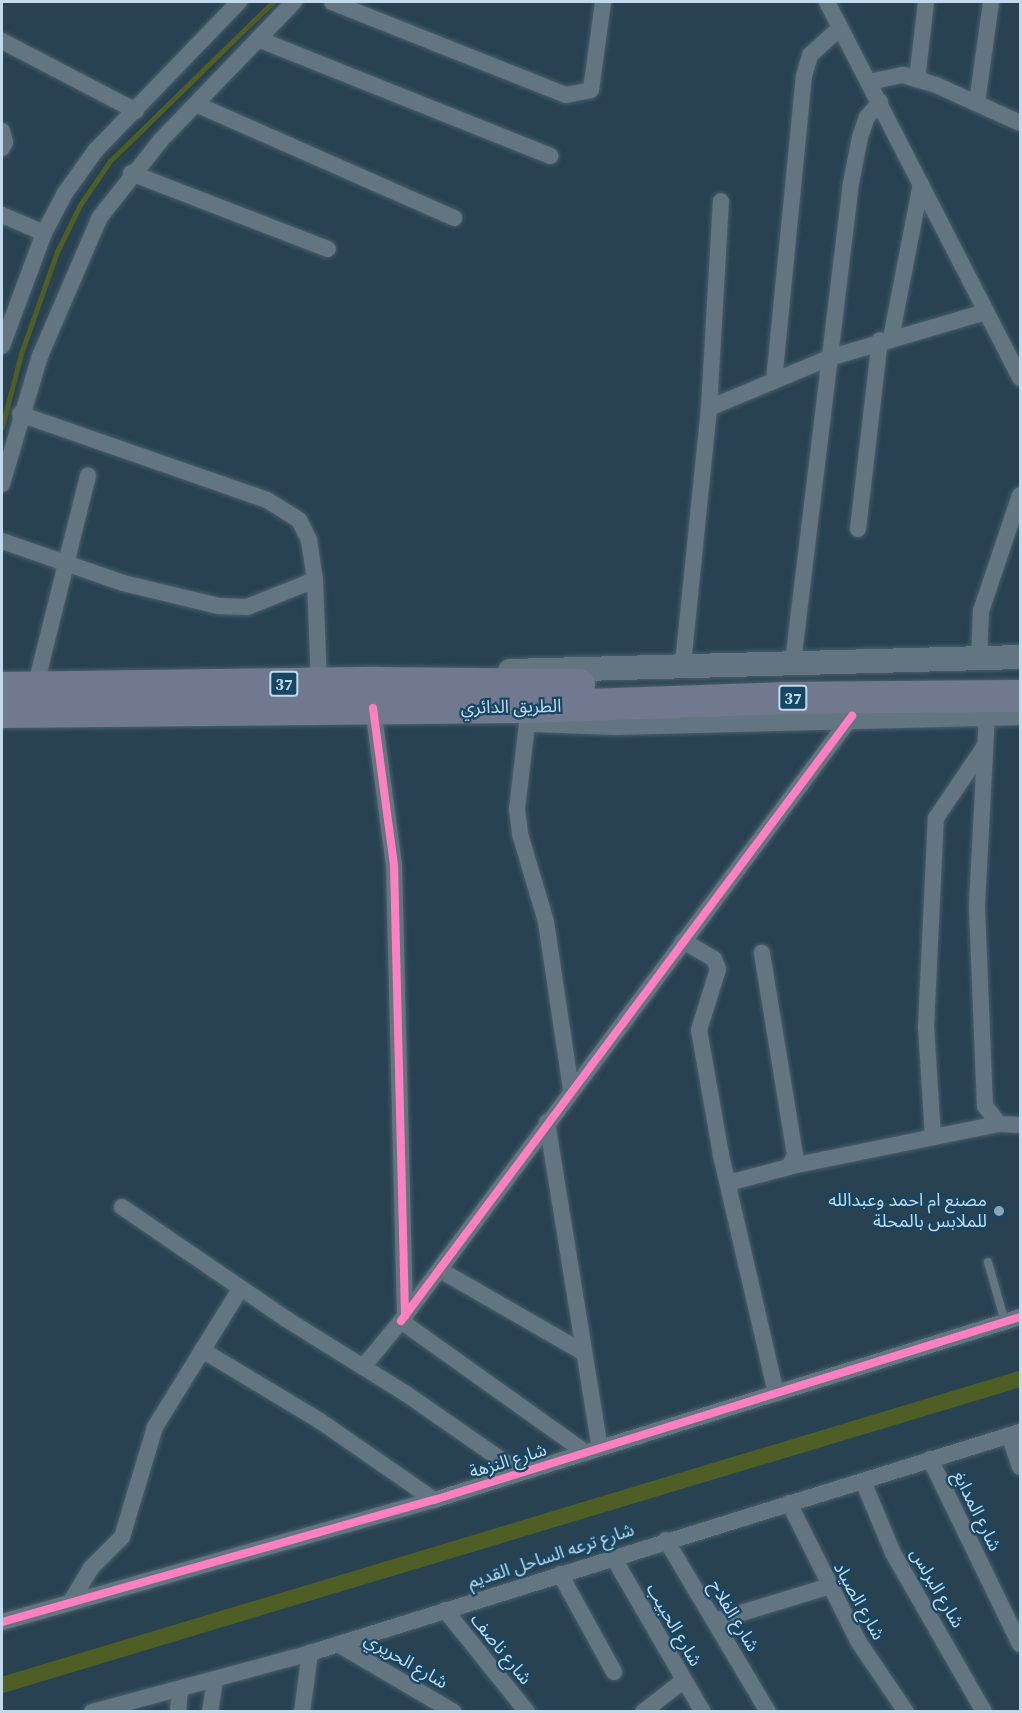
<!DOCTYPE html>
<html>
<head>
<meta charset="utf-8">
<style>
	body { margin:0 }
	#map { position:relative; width:1022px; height:1713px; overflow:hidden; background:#284252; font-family:"Source Serif 4","Noto Sans Arabic",serif }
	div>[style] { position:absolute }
	.stream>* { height:4.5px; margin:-2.25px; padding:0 2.25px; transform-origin:2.25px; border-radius:2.25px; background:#4f5e24 }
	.canal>* { height:16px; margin:-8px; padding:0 8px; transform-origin:8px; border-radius:8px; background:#4f5e24 }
	.roads { filter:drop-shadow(0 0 2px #4a5e6b) drop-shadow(0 0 2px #4a5e6b) }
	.lane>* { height:8px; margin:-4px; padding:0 4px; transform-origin:4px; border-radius:4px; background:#647582 }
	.street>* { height:16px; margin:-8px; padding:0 8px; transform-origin:8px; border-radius:8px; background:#647582 }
	.secondary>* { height:24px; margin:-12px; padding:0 12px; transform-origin:12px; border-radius:12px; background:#647582 }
	.highway>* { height:32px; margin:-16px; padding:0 16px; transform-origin:16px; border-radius:16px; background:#70798e }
	.cycleway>* { height:8px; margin:-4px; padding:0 4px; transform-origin:4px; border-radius:4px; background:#ff80c0 }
	.dots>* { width:16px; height:16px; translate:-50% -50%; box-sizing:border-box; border:3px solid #164663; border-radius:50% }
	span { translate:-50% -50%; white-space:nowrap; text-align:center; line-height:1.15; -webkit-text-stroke:4.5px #164663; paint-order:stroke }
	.shield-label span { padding:2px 4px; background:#164663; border:2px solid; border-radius:4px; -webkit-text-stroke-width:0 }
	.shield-label { font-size:16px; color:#c2daec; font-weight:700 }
	.street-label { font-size:18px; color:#c2daec }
	.poi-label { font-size:18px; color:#c2daec }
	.right { translate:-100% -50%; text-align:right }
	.frame { position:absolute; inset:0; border:3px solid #c2daec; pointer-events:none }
</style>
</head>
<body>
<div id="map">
	<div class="stream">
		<i style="left:2px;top:427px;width:75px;rotate:-75.4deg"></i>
		<i style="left:21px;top:354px;width:108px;rotate:-70.6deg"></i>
		<i style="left:57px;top:252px;width:52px;rotate:-63.9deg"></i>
		<i style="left:80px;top:205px;width:53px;rotate:-55.7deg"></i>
		<i style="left:110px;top:161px;width:228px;rotate:-44.3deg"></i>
	</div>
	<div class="canal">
		<i style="left:2px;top:1685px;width:1063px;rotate:-16.73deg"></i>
	</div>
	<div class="roads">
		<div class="lane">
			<i style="left:988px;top:1262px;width:62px;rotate:74.2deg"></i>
		</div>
		<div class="street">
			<i style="left:332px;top:2px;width:252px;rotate:21.7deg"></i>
			<i style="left:566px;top:95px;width:25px;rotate:-11deg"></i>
			<i style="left:591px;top:90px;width:89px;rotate:-82.2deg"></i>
			<i style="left:827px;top:2px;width:423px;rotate:62.8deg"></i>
			<i style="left:258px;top:39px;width:315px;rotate:21.8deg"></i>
			<i style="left:2px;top:41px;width:151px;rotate:27.6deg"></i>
			<i style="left:917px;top:79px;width:78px;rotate:-83.3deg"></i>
			<i style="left:869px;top:82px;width:35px;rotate:-12deg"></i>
			<i style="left:903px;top:75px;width:34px;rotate:17deg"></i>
			<i style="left:936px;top:85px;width:92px;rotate:24.3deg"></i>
			<i style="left:977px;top:103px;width:102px;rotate:-82.1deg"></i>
			<i style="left:198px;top:105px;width:280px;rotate:23.8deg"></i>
			<i style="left:2px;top:131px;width:11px;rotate:75deg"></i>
			<i style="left:5px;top:142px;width:7px;rotate:117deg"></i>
			<i style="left:131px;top:173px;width:211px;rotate:21.1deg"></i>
			<i style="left:2px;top:215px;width:46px;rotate:23.2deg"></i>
			<i style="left:891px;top:338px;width:157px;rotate:-79deg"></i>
			<i style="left:2px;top:346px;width:121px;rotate:-69.6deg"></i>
			<i style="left:44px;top:233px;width:45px;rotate:-62.3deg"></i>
			<i style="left:65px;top:193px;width:53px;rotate:-54.2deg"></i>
			<i style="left:96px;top:150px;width:206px;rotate:-46deg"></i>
			<i style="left:774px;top:381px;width:306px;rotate:-84.4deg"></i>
			<i style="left:804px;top:76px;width:22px;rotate:-74deg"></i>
			<i style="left:810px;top:55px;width:40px;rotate:-42deg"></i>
			<i style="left:709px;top:408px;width:130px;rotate:-22.6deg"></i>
			<i style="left:829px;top:358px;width:163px;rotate:-16.4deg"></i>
			<i style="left:20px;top:414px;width:262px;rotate:19.2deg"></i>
			<i style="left:267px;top:500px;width:38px;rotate:32deg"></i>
			<i style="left:299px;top:520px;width:22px;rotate:63deg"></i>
			<i style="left:309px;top:540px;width:40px;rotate:81.5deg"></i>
			<i style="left:315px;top:580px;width:103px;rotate:87.8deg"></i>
			<i style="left:2px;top:484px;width:134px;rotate:-73.5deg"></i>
			<i style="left:40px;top:356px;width:151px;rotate:-66.7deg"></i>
			<i style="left:100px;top:217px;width:98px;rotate:-51.6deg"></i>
			<i style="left:161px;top:140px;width:192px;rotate:-46.1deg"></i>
			<i style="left:858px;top:529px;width:190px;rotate:-83.4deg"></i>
			<i style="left:2px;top:541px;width:128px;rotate:19.1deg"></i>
			<i style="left:123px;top:583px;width:99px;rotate:13.5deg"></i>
			<i style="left:219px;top:606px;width:28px;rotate:2deg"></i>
			<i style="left:247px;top:607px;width:73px;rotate:-21.7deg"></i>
			<i style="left:979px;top:658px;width:47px;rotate:-87.6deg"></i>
			<i style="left:981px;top:611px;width:122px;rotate:-71.4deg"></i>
			<i style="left:793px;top:662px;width:477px;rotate:-83.1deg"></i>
			<i style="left:850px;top:188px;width:52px;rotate:-78.9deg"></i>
			<i style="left:860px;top:137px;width:21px;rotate:-71deg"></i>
			<i style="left:867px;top:117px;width:20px;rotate:-49deg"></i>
			<i style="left:683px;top:664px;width:257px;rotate:-84.2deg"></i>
			<i style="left:709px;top:408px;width:207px;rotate:-86.7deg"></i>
			<i style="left:35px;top:688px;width:219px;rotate:-76deg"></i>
			<i style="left:529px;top:707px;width:103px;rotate:96.7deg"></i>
			<i style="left:517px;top:809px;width:25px;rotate:83deg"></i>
			<i style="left:520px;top:834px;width:92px;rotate:73.5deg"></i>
			<i style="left:546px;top:922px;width:169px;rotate:81.5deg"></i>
			<i style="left:373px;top:708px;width:158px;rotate:82.4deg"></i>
			<i style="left:394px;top:865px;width:451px;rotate:88.6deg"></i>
			<i style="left:987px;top:714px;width:194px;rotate:93deg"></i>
			<i style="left:977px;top:908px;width:198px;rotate:87.7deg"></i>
			<i style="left:985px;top:1106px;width:23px;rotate:52deg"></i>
			<i style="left:999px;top:1124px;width:21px;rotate:3deg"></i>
			<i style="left:683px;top:941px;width:36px;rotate:30deg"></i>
			<i style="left:714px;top:959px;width:11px;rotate:68deg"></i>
			<i style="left:718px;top:969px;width:64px;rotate:107.3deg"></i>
			<i style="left:699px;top:1030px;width:127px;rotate:80deg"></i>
			<i style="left:721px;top:1155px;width:245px;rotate:77deg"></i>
			<i style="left:547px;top:1122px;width:330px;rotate:80.8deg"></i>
			<i style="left:933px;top:1137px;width:110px;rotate:-93.6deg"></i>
			<i style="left:926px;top:1027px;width:209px;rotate:-87.3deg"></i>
			<i style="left:936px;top:818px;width:86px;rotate:-55.9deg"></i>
			<i style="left:792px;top:1166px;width:211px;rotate:-11.5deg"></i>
			<i style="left:728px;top:1183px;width:63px;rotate:-14.7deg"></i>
			<i style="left:789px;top:1167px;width:13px;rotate:-63deg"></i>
			<i style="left:795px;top:1155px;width:205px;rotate:-99.3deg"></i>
			<i style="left:122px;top:1207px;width:199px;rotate:34.3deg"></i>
			<i style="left:286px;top:1319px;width:140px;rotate:31.9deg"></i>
			<i style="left:405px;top:1393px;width:140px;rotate:34.8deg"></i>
			<i style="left:440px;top:1270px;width:163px;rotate:29.9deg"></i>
			<i style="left:401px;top:1321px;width:755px;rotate:-53.3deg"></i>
			<i style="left:202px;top:1350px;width:138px;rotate:31deg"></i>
			<i style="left:320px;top:1421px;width:139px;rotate:34.7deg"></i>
			<i style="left:363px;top:1367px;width:60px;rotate:-50.4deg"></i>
			<i style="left:401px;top:1321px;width:227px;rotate:35.5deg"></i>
			<i style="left:1009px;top:1435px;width:34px;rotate:71deg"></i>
			<i style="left:930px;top:1459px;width:206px;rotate:64.1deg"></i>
			<i style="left:863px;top:1481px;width:78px;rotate:67.4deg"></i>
			<i style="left:893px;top:1553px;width:183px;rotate:60.2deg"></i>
			<i style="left:789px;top:1503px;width:154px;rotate:63.4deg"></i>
			<i style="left:858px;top:1641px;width:86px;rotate:55.9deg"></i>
			<i style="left:666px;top:1540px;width:200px;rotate:59.3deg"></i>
			<i style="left:613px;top:1557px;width:179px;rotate:59.9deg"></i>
			<i style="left:560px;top:1574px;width:112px;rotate:61.1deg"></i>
			<i style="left:70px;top:1603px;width:41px;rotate:-59deg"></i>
			<i style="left:91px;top:1568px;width:44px;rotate:-45deg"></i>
			<i style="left:122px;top:1537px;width:115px;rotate:-73.3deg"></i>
			<i style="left:155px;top:1427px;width:163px;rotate:-58.3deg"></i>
			<i style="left:445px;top:1610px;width:131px;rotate:51.2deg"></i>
			<i style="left:715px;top:1621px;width:117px;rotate:-16.9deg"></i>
			<i style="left:2px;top:1622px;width:449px;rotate:-15.8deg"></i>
			<i style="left:434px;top:1500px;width:614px;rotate:-17.34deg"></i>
			<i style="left:338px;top:1644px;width:134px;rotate:30.4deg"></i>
			<i style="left:92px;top:1712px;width:226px;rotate:-15.1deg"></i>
			<i style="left:310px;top:1653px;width:744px;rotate:-17.29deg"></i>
			<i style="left:178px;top:1712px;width:23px;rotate:-85deg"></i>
			<i style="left:210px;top:1712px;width:32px;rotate:-81deg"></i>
			<i style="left:302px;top:1712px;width:60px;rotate:-82.3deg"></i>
			<i style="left:643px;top:1712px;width:52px;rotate:-38deg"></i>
		</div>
		<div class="secondary">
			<i style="left:510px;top:671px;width:510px;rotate:-1.57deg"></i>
			<i style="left:534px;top:720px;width:82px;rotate:2.1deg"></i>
			<i style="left:616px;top:723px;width:404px;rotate:-1.4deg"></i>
		</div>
		<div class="highway">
			<i style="left:2px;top:688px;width:375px;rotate:-0.8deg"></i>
			<i style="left:377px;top:683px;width:202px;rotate:0.6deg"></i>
			<i style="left:2px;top:712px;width:527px;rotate:-0.54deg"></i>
			<i style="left:529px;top:707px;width:252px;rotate:-2deg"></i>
			<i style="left:781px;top:698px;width:239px;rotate:-0.5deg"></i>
		</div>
	</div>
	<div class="cycleway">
		<i style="left:373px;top:708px;width:158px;rotate:82.4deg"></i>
		<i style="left:394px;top:865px;width:451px;rotate:88.6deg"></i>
		<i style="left:401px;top:1321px;width:755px;rotate:-53.3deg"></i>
		<i style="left:2px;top:1622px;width:449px;rotate:-15.8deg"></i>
		<i style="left:434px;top:1500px;width:614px;rotate:-17.34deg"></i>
	</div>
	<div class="dots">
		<i style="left:999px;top:1211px;background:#8ca5b6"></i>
	</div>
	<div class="shield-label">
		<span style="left:284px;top:684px">37</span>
		<span style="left:793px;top:698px">37</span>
	</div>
	<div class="street-label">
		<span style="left:511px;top:707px;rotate:-1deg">الطريق الدائري</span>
		<span style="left:508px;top:1461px;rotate:-17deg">شارع النزهة</span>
		<span style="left:977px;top:1511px;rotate:64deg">شارع المدابغ</span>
		<span style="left:551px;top:1556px;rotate:-18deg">شارع ترعه الساحل القديم</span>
		<span style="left:937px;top:1588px;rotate:60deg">شارع البرلس</span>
		<span style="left:859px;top:1601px;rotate:61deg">شارع الصياد</span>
		<span style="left:734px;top:1616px;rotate:59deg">شارع الفلاح</span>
		<span style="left:674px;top:1625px;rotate:60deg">شارع الحبيب</span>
		<span style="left:501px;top:1649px;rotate:51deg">شارع ناصف</span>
		<span style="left:406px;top:1661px;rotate:30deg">شارع الحريري</span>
	</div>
	<div class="poi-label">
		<span class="right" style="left:987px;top:1211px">مصنع ام احمد وعبدالله<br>للملابس بالمحلة</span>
	</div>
	<div class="frame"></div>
</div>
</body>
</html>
